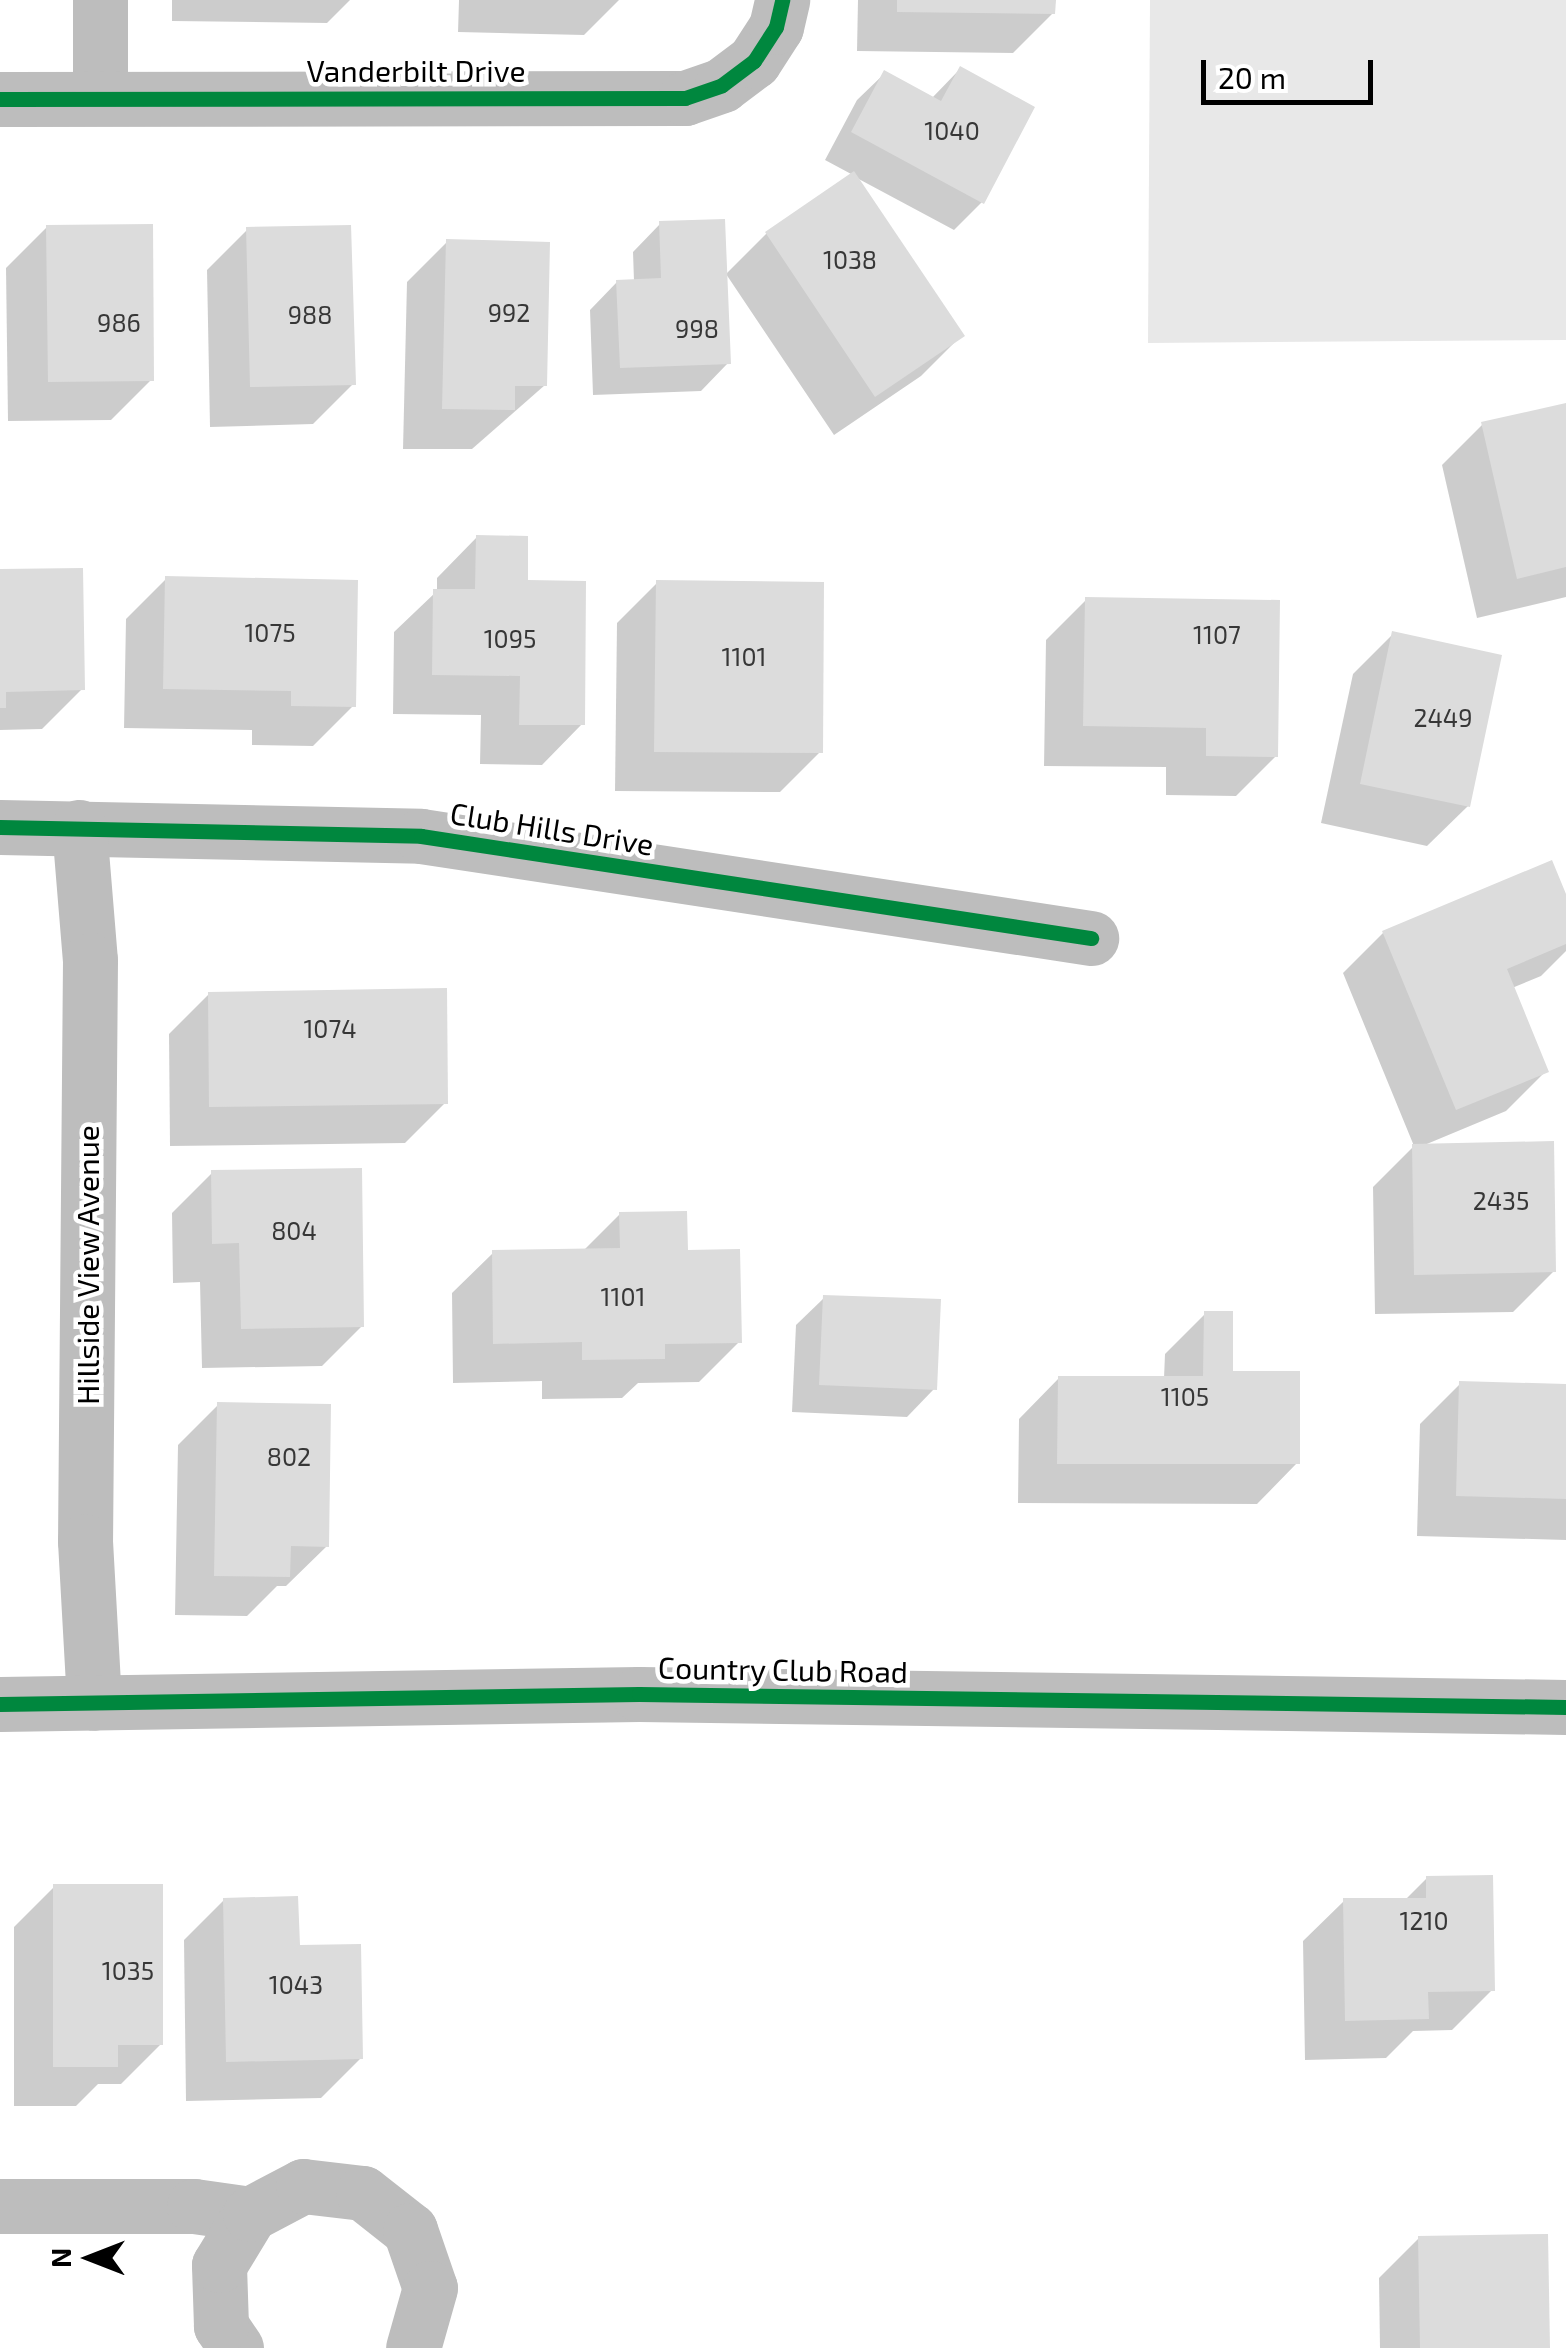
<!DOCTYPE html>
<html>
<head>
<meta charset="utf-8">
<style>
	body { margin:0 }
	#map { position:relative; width:1566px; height:2348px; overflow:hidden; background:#fff; font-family:"Exo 2",sans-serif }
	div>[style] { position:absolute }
	.green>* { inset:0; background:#e8e8e8 }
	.shadow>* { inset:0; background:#0003 }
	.building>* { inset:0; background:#dcdcdc }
	.minor>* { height:55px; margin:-27.5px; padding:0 27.5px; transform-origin:27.5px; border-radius:27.5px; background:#bdbdbd }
	.tertiary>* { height:55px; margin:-27.5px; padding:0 27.5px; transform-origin:27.5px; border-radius:27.5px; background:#bdbdbd }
	.cycleway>* { height:15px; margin:-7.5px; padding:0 7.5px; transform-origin:7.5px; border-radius:7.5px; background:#00873e }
	span { translate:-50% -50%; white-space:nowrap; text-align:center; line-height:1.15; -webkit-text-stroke:9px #fff; paint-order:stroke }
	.number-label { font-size:25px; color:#373737 }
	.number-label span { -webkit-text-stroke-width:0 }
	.street-label { font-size:30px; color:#000 }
	.north { position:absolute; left:40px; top:2208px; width:100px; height:100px; -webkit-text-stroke:8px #fff; paint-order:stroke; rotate:270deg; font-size:28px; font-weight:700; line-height:40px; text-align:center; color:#000 }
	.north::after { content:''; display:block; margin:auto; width:35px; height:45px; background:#000; clip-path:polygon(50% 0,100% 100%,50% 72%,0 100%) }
	.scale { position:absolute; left:1201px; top:60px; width:172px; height:45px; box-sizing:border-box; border:5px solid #000; border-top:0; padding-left:12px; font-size:30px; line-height:35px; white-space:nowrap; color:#000; -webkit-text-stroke:8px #fff; paint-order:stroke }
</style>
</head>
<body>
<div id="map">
	<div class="green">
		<i style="clip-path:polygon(1150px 0,1566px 0,1566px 340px,1148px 343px)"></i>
	</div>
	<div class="shadow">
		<i style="clip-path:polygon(172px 0,350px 0,327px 23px,172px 21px)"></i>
		<i style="clip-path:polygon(459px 0,619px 0,584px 35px,458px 32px)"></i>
		<i style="clip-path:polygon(858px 0,1053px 0,1053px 13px,1013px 53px,857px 51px)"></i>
		<i style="clip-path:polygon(960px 69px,982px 202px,954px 230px,855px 177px,961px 336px,921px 376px,834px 435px,726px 274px,766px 234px,853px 175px,825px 160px,857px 100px,885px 73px,931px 99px)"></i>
		<i style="clip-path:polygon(660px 224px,728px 363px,701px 391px,593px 395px,590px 310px,617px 282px,634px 281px,633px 252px)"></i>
		<i style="clip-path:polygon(47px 227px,151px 380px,111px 420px,8px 421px,6px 268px)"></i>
		<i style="clip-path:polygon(247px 230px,353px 384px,313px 424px,210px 427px,207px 270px)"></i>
		<i style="clip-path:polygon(447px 242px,545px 385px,472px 449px,403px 449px,407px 282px)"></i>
		<i style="clip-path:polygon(1566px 416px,1566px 597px,1477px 618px,1442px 465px,1483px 424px)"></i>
		<i style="clip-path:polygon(477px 537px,582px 724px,542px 765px,480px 764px,481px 715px,393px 714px,394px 632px,437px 591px,437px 578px)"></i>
		<i style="clip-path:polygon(0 572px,82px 689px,42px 729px,0 730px)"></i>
		<i style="clip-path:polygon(166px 579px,353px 706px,313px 746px,252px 745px,252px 730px,124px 728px,126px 619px)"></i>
		<i style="clip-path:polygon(657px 583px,820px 752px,780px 792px,615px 791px,617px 623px)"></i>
		<i style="clip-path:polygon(1086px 600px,1276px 756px,1236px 796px,1166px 795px,1166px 767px,1044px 766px,1046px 640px)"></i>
		<i style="clip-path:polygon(1393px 634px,1468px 806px,1427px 846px,1321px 823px,1353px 674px)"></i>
		<i style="clip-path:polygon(1566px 900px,1566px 951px,1541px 976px,1512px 988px,1546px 1071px,1506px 1111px,1422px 1146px,1554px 1271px,1513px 1312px,1375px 1314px,1373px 1187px,1414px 1146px,1343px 973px,1383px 933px)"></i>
		<i style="clip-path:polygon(209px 994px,445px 1103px,405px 1143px,170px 1146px,169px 1034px)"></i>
		<i style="clip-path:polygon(212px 1173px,362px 1326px,322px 1366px,202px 1368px,200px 1282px,173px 1283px,172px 1213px)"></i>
		<i style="clip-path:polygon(620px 1214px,686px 1252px,739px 1342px,699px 1382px,638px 1383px,622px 1398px,542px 1399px,542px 1381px,453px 1383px,452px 1293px,493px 1253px,583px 1251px)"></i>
		<i style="clip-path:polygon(824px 1298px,934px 1389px,907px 1417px,792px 1412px,796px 1325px)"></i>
		<i style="clip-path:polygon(1205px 1314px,1231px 1373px,1297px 1463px,1257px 1504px,1018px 1503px,1019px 1419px,1059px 1378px,1164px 1378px,1165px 1354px)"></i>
		<i style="clip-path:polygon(1460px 1384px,1566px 1387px,1566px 1540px,1417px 1536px,1420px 1424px)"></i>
		<i style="clip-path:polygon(218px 1405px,327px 1546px,286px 1586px,277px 1586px,247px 1616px,175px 1615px,178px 1445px)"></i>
		<i style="clip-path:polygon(1427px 1878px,1492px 1990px,1452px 2030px,1413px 2031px,1386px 2058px,1305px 2060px,1303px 1941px,1344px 1901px,1405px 1900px)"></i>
		<i style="clip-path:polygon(54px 1887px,161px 2044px,121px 2084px,98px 2084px,76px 2106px,14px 2106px,14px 1927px)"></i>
		<i style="clip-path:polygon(224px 1900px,361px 2058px,321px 2098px,186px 2101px,184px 1940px)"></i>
		<i style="clip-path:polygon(1419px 2238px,1547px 2348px,1380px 2348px,1379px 2278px)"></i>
	</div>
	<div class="building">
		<i style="clip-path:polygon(897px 0,1056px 0,1055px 14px,897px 12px)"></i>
		<i style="clip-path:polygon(960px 66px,1035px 107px,984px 204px,851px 132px,884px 70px,941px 101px)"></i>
		<i style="clip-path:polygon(854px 171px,965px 336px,875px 397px,765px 232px)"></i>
		<i style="clip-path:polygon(725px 219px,731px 364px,620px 368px,616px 280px,661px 278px,659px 221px)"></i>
		<i style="clip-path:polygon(153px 224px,154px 381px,48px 382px,46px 225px)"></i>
		<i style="clip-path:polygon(351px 225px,356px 385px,250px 387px,246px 227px)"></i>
		<i style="clip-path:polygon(446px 239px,550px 242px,547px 386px,515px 386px,515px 410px,442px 409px)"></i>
		<i style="clip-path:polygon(1566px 403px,1566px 567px,1517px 579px,1481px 422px)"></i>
		<i style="clip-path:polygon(476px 535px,528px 536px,528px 580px,586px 581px,585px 725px,519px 725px,520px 676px,432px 675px,433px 589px,475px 589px)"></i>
		<i style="clip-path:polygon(83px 568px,85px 690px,6px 692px,6px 708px,0 708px,0 569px)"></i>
		<i style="clip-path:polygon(165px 576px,358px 580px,356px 707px,291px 706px,291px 691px,163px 689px)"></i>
		<i style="clip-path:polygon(656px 580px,824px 582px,823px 753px,654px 752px)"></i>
		<i style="clip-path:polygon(1085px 597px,1280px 600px,1278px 757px,1206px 756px,1206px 728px,1083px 726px)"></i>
		<i style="clip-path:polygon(1392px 631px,1502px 655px,1470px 807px,1360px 784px)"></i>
		<i style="clip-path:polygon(1552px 860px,1566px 894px,1566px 944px,1507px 969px,1549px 1072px,1456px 1110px,1382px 931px)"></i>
		<i style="clip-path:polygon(447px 988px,448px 1104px,209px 1107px,208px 992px)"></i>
		<i style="clip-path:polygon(1554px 1141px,1556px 1272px,1414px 1275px,1412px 1144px)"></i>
		<i style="clip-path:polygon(362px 1168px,364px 1327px,241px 1329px,239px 1243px,212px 1244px,211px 1170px)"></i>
		<i style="clip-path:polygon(687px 1211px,688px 1250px,740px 1249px,742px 1343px,665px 1344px,665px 1359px,582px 1360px,582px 1342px,493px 1344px,492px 1250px,620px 1248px,619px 1212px)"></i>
		<i style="clip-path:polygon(823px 1295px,941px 1299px,937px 1390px,819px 1385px)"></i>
		<i style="clip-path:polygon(1204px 1311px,1233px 1311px,1233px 1371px,1300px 1371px,1300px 1464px,1057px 1464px,1058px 1376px,1203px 1376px)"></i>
		<i style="clip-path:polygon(1459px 1381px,1566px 1384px,1566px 1499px,1456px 1496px)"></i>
		<i style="clip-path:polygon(217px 1402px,331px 1404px,329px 1547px,291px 1546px,290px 1577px,214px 1576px)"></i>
		<i style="clip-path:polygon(1493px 1875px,1495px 1991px,1428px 1992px,1429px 2019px,1345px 2021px,1343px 1898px,1426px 1898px,1426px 1876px)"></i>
		<i style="clip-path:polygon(53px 1884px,163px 1884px,163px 2045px,118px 2045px,118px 2067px,53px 2067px)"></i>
		<i style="clip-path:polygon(298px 1896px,300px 1945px,361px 1944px,363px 2059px,226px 2062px,223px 1898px)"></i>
		<i style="clip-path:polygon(1548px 2234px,1550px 2348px,1420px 2348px,1418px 2236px)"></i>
	</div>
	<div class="minor">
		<i style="left:100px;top:0;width:98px;rotate:90deg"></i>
		<i style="left:0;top:99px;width:685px;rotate:-0.08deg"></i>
		<i style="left:685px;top:98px;width:39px;rotate:-19deg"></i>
		<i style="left:722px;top:85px;width:40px;rotate:-37deg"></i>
		<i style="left:754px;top:61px;width:40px;rotate:-57.1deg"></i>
		<i style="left:776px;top:27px;width:28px;rotate:-77deg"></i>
		<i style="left:0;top:827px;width:421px;rotate:1.2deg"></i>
		<i style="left:421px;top:836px;width:678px;rotate:8.66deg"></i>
		<i style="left:79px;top:827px;width:133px;rotate:85.3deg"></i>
		<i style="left:90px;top:960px;width:581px;rotate:90.49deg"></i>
		<i style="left:85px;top:1541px;width:162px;rotate:86.8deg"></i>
		<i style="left:0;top:2206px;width:194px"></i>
		<i style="left:194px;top:2206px;width:57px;rotate:8.1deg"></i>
		<i style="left:236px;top:2348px;width:27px;rotate:-124deg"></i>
		<i style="left:221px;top:2326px;width:61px;rotate:-91.9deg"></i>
		<i style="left:219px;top:2265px;width:60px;rotate:-58.7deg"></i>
		<i style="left:250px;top:2214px;width:60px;rotate:-27.8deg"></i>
		<i style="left:303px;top:2186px;width:60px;rotate:6.7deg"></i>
		<i style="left:363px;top:2193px;width:60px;rotate:38.2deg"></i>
		<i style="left:410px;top:2230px;width:61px;rotate:71deg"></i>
		<i style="left:430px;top:2288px;width:62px;rotate:105.8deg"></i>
	</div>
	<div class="tertiary">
		<i style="left:0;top:1704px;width:639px;rotate:-0.9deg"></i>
		<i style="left:639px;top:1694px;width:927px;rotate:0.8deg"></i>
	</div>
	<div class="cycleway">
		<i style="left:0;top:99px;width:685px;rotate:-0.08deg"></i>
		<i style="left:685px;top:98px;width:39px;rotate:-19deg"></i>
		<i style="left:722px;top:85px;width:40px;rotate:-37deg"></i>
		<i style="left:754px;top:61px;width:40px;rotate:-57.1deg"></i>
		<i style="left:776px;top:27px;width:28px;rotate:-77deg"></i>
		<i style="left:0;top:827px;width:421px;rotate:1.2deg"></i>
		<i style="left:421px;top:836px;width:678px;rotate:8.66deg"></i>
		<i style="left:0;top:1704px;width:639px;rotate:-0.9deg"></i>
		<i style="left:639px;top:1694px;width:927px;rotate:0.8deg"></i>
	</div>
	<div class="number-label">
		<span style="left:952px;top:130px">1040</span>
		<span style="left:850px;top:259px">1038</span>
		<span style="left:509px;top:312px">992</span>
		<span style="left:310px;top:314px">988</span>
		<span style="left:119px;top:322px">986</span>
		<span style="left:697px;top:328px">998</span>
		<span style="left:270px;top:632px">1075</span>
		<span style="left:1217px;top:634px">1107</span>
		<span style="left:510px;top:638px">1095</span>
		<span style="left:744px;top:656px">1101</span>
		<span style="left:1443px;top:717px">2449</span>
		<span style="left:330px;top:1028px">1074</span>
		<span style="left:1501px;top:1200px">2435</span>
		<span style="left:294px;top:1230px">804</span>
		<span style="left:623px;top:1296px">1101</span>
		<span style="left:1185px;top:1396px">1105</span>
		<span style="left:289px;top:1456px">802</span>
		<span style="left:1424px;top:1920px">1210</span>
		<span style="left:128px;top:1970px">1035</span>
		<span style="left:296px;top:1984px">1043</span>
	</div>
	<div class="street-label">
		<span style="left:416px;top:70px">Vanderbilt Drive</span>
		<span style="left:552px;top:828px;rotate:9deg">Club Hills Drive</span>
		<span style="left:87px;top:1265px;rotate:-90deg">Hillside View Avenue</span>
		<span style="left:783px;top:1669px;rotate:1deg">Country Club Road</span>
	</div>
	<div class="north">N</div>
	<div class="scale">20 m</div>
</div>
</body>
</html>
